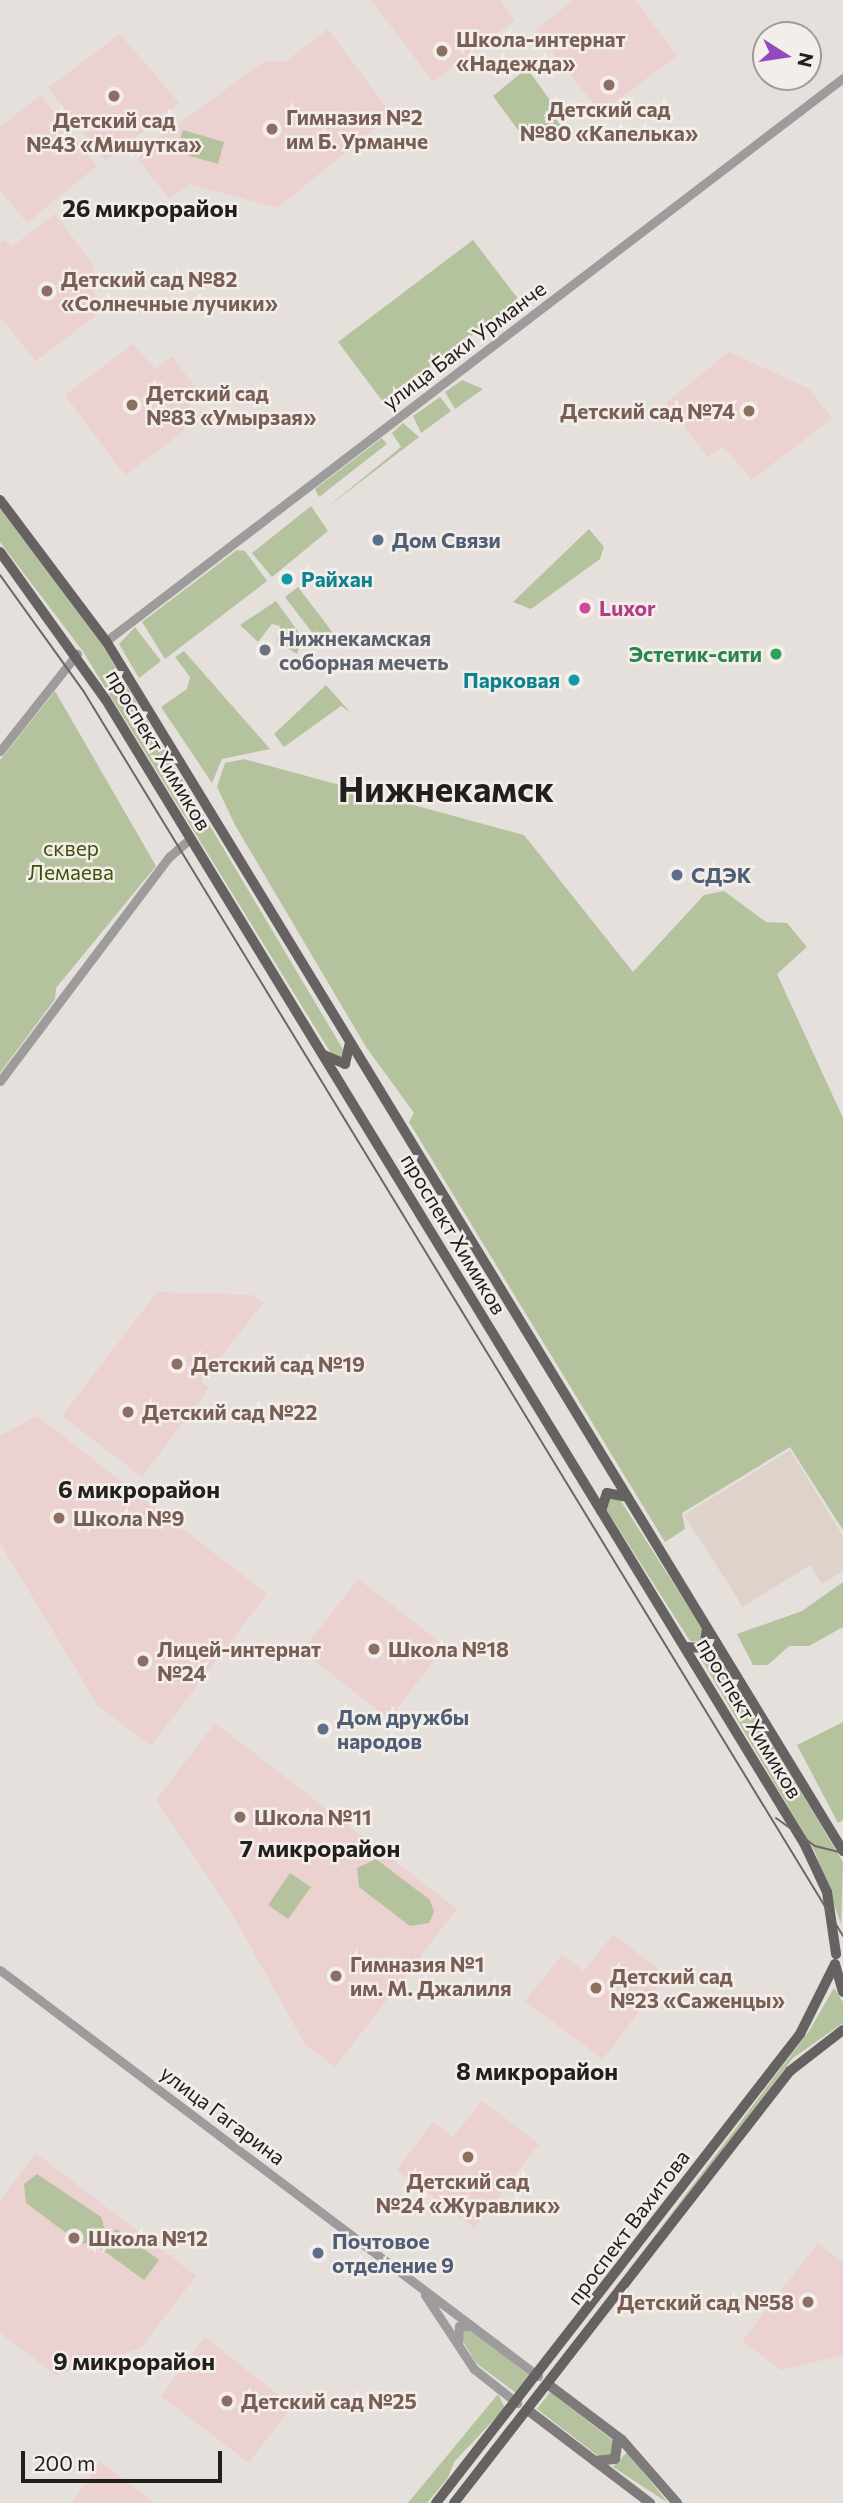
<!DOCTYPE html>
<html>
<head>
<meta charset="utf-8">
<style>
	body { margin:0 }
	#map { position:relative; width:843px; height:2503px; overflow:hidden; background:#e6e0dd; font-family:Commissioner,sans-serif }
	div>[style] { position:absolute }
	.built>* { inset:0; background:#dfd2cb }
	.education>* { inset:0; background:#ebd1cf }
	.green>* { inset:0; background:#b5c29e }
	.tertiary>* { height:9px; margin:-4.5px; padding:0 4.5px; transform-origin:4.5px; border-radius:4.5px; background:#9e9b9c }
	.secondary>* { height:10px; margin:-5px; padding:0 5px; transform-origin:5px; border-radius:5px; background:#7e7a7a }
	.primary>* { height:10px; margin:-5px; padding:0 5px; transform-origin:5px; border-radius:5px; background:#676262 }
	.tram>* { height:2px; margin:-1px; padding:0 1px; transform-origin:1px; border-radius:1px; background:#6b6766 }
	.dots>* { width:19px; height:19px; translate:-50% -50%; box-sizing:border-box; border:4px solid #f4eeea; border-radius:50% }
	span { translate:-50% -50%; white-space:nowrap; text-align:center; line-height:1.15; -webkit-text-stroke:5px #f4eeea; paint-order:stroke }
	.education-label { font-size:21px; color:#785e54; font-weight:700 }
	.left { translate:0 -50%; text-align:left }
	.right { translate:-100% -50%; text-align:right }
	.street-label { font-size:21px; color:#22201f }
	.service-label { font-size:21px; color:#4e5e75; font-weight:700 }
	.culture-label { font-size:21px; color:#0d838f; font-weight:700 }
	.hotel-label { font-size:21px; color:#b23c85; font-weight:700 }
	.worship-label { font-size:21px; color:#5b616d; font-weight:700 }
	.leisure-label { font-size:21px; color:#27864d; font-weight:700 }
	.park-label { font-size:21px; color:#41520c }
	.quarter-label { font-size:24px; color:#22201f; font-weight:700 }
	.town-label { font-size:35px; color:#22201f; font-weight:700 }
	.north { position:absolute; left:752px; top:21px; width:70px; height:70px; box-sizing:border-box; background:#f4eeea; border:2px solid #a09c99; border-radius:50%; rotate:102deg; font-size:19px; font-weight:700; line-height:28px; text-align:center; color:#22201f }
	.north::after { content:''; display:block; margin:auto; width:24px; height:32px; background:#9449ba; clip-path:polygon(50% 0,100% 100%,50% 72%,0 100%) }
	.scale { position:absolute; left:21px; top:2451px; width:201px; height:32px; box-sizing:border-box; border:4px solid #22201f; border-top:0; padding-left:9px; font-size:21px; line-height:24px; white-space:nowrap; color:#22201f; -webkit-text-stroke:5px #f4eeea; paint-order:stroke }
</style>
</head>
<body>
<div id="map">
	<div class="built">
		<i style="clip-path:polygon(790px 1450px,843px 1536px,843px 1571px,822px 1584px,810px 1565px,743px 1607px,684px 1515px)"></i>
	</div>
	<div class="education">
		<i style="clip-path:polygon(371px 0,500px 0,515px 20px,433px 82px)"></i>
		<i style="clip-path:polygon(574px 0,635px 0,677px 56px,600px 113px,536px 29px)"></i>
		<i style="clip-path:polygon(328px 29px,392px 115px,277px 208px,190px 184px,169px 199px,135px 155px,265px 61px,286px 61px)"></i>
		<i style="clip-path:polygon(120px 34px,179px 103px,106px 161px,48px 88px)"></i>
		<i style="clip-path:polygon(41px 95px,97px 166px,27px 223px,0 190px,0 127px)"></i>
		<i style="clip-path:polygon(55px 214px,94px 266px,95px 316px,36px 361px,0 317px,0 244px,5px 240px,11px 247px)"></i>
		<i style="clip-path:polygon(133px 344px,155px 369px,172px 356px,195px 387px,183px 432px,125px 475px,65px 395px)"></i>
		<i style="clip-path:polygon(729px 352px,808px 388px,832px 418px,752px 480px,723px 446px,708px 457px,666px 403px)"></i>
		<i style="clip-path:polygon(157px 1292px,253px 1295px,263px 1303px,201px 1382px,209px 1388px,142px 1477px,62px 1416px)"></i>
		<i style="clip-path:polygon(37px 1416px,267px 1594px,151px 1746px,98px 1706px,0 1543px,0 1436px)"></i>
		<i style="clip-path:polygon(358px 1579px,445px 1646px,389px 1719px,302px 1651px)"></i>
		<i style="clip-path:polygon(215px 1723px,457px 1909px,335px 2067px,305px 2044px,228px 1907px,156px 1800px)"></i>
		<i style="clip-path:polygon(613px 1934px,666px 1975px,603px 2059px,525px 2001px,562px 1955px,584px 1971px)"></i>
		<i style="clip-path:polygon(482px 2101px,539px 2144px,474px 2228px,397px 2170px,433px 2122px,453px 2137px)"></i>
		<i style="clip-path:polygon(36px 2153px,196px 2276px,141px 2348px,56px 2375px,0 2333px,0 2201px)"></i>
		<i style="clip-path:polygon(818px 2243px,843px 2263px,843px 2355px,781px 2370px,742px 2341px)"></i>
		<i style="clip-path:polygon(205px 2337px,292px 2406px,249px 2463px,161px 2396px)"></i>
		<i style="clip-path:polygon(100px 2461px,155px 2503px,72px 2503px)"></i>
	</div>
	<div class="green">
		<i style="clip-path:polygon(527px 68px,554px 106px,550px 111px,565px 131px,559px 137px,549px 127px,537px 134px,518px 130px,493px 96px)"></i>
		<i style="clip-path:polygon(183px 130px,224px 142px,218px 164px,176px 152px)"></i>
		<i style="clip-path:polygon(473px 240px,519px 300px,383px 402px,338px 342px)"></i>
		<i style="clip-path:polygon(462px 380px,483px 389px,455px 409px,445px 392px)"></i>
		<i style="clip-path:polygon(440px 397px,451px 411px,421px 433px,413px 416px)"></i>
		<i style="clip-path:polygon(403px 423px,419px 437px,325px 509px,401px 447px,392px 433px)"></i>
		<i style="clip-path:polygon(382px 438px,387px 444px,319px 497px,315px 489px)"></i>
		<i style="clip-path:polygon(311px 506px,328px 531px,272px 577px,252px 553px)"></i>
		<i style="clip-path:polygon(0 509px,94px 631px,347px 1056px,334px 1058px,82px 650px,0 542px)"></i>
		<i style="clip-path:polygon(589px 529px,604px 547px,600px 559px,531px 609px,513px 602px)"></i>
		<i style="clip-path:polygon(237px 550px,245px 551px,267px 581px,165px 659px,142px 622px)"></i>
		<i style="clip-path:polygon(298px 587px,333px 633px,320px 643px,285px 597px)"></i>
		<i style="clip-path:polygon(276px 601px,302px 637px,297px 654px,277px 641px,280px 626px,272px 624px,258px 642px,240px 625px)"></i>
		<i style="clip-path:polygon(135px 627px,161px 661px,139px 678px,119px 644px)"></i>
		<i style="clip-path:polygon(184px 651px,270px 749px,222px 759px,212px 783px,161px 707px,187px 689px,190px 677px,175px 657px)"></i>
		<i style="clip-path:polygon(326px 685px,350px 712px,341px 706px,284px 747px,274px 734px)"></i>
		<i style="clip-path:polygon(55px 691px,156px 866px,56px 988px,55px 999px,0 1073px,0 760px)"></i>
		<i style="clip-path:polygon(244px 759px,524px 835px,633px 972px,704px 895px,724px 891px,766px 922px,787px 923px,807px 947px,777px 974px,843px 1118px,843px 1530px,790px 1447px,682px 1513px,685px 1529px,665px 1542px,409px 1122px,414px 1113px,366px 1047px,235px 825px,217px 787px,225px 763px)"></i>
		<i style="clip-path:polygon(609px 1497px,619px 1498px,705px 1633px,704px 1642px,690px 1641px,606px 1509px)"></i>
		<i style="clip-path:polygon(843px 1582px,843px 1627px,809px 1646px,789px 1646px,768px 1665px,753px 1665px,737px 1634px,802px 1611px)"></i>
		<i style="clip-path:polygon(714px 1647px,843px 1862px,841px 1924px,815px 1852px,700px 1657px)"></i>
		<i style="clip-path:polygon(843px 1722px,843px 1820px,838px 1823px,797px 1745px)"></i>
		<i style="clip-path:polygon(376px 1859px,430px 1900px,434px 1912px,429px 1923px,410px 1926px,359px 1887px,357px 1868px)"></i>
		<i style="clip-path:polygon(290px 1873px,311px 1887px,288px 1919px,268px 1905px)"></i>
		<i style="clip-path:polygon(834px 1988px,843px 2002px,843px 2023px,793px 2058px,548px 2377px,809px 2031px)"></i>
		<i style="clip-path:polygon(37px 2174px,101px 2217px,105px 2230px,100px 2241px,81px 2244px,26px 2203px,24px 2184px)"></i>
		<i style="clip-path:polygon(116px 2229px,159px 2260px,144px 2280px,100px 2248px)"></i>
		<i style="clip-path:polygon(468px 2328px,530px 2376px,516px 2393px,476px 2363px,458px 2334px)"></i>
		<i style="clip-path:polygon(550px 2392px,615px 2442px,613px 2454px,602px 2459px,537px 2409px)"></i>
		<i style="clip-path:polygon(498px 2394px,505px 2408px,454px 2462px,448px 2478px,427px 2503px,408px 2503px)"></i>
		<i style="clip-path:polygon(627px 2452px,668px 2503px,613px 2467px)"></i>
	</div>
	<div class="tertiary">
		<i style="left:106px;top:641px;width:927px;rotate:-37.38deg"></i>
		<i style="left:0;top:751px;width:124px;rotate:-51.6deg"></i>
		<i style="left:0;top:1081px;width:281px;rotate:-53deg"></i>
		<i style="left:169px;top:857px;width:28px;rotate:-41deg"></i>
		<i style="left:0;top:1970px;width:674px;rotate:37.04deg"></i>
		<i style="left:425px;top:2295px;width:89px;rotate:56.5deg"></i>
		<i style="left:474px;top:2369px;width:55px;rotate:38.3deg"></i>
		<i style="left:458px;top:2344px;width:18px;rotate:-87deg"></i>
		<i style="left:459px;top:2326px;width:12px"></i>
	</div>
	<div class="secondary">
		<i style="left:549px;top:2385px;width:91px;rotate:37deg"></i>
		<i style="left:622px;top:2440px;width:84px;rotate:48.9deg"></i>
		<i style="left:529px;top:2411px;width:152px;rotate:37.2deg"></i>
		<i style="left:595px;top:2461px;width:20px;rotate:-6deg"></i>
		<i style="left:615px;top:2459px;width:21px;rotate:-82deg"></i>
	</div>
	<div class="primary">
		<i style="left:0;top:500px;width:176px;rotate:53.1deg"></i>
		<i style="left:106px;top:641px;width:1417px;rotate:58.65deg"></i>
		<i style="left:0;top:552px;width:182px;rotate:54.4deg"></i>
		<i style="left:106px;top:700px;width:1339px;rotate:58.59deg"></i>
		<i style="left:804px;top:1843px;width:54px;rotate:64.9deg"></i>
		<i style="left:827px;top:1892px;width:63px;rotate:81.7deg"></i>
		<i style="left:324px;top:1055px;width:23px;rotate:23deg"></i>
		<i style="left:345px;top:1064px;width:22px;rotate:-77deg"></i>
		<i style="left:601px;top:1511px;width:19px;rotate:-72deg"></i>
		<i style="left:607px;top:1493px;width:20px;rotate:11deg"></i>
		<i style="left:686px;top:1647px;width:18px;rotate:3deg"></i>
		<i style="left:704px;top:1648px;width:18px;rotate:-81deg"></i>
		<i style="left:835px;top:1964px;width:29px;rotate:74deg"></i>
		<i style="left:436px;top:2503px;width:594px;rotate:-52.18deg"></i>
		<i style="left:800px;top:2034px;width:78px;rotate:-63.4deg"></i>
		<i style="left:454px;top:2503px;width:547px;rotate:-52.13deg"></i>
		<i style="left:790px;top:2071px;width:67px;rotate:-37.7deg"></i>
	</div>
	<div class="tram">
		<i style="left:0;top:575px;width:144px;rotate:54.3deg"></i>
		<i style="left:84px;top:692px;width:1457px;rotate:58.61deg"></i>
		<i style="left:776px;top:1818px;width:48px;rotate:35.7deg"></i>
		<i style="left:815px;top:1846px;width:29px;rotate:14deg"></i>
	</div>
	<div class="dots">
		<i style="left:442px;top:51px;background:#8d6e63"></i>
		<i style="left:609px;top:85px;background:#8d6e63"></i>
		<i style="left:114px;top:96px;background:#8d6e63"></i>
		<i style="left:272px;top:129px;background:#8d6e63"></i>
		<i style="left:47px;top:291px;background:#8d6e63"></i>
		<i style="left:132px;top:405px;background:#8d6e63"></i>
		<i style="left:749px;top:411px;background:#8d6e63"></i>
		<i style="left:378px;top:540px;background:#5c6f8a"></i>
		<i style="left:287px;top:579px;background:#0f9aa8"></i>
		<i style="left:585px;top:608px;background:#d1479c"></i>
		<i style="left:265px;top:650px;background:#6b7280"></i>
		<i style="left:776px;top:654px;background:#2e9e5b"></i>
		<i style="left:574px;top:680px;background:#0f9aa8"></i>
		<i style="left:677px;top:875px;background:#5c6f8a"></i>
		<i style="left:177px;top:1364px;background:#8d6e63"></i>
		<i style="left:128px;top:1412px;background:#8d6e63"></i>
		<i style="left:59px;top:1518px;background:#8d6e63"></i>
		<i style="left:374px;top:1649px;background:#8d6e63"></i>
		<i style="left:143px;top:1661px;background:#8d6e63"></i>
		<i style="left:323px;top:1729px;background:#5c6f8a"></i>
		<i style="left:240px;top:1817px;background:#8d6e63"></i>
		<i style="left:336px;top:1976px;background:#8d6e63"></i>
		<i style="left:596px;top:1988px;background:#8d6e63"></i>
		<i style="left:468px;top:2157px;background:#8d6e63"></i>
		<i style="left:74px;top:2238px;background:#8d6e63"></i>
		<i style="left:318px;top:2253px;background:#5c6f8a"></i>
		<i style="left:808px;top:2302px;background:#8d6e63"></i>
		<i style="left:227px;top:2401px;background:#8d6e63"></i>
	</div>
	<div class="education-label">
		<span class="left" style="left:456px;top:51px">Школа-интернат<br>«Надежда»</span>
		<span style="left:609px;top:121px">Детский сад<br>№80 «Капелька»</span>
		<span class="left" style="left:286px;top:129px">Гимназия №2<br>им Б. Урманче</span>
		<span style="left:114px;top:132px">Детский сад<br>№43 «Мишутка»</span>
		<span class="left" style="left:61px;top:291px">Детский сад №82<br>«Солнечные лучики»</span>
		<span class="left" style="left:146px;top:405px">Детский сад<br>№83 «Умырзая»</span>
		<span class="right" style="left:735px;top:411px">Детский сад №74</span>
		<span class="left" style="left:191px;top:1364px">Детский сад №19</span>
		<span class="left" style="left:142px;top:1412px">Детский сад №22</span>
		<span class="left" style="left:73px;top:1518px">Школа №9</span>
		<span class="left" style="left:157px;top:1661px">Лицей-интернат<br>№24</span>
		<span class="left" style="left:388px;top:1649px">Школа №18</span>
		<span class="left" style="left:254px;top:1817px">Школа №11</span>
		<span class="left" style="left:350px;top:1976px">Гимназия №1<br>им. М. Джалиля</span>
		<span class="left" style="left:610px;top:1988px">Детский сад<br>№23 «Саженцы»</span>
		<span style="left:468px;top:2193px">Детский сад<br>№24 «Журавлик»</span>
		<span class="left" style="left:88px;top:2238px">Школа №12</span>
		<span class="right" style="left:794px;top:2302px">Детский сад №58</span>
		<span class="left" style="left:241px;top:2401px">Детский сад №25</span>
	</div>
	<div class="street-label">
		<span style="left:464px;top:345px;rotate:-37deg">улица Баки Урманче</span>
		<span style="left:159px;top:750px;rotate:59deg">проспект Химиков</span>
		<span style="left:454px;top:1234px;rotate:59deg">проспект Химиков</span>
		<span style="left:750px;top:1718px;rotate:59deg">проспект Химиков</span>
		<span style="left:223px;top:2115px;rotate:37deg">улица Гагарина</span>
		<span style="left:628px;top:2227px;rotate:-53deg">проспект Вахитова</span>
	</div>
	<div class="service-label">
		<span class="left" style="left:392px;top:540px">Дом Связи</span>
		<span class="left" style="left:691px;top:875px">СДЭК</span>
		<span class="left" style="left:337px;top:1729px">Дом дружбы<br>народов</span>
		<span class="left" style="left:332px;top:2253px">Почтовое<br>отделение 9</span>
	</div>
	<div class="culture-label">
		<span class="left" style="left:301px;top:579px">Райхан</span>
		<span class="right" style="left:560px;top:680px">Парковая</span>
	</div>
	<div class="hotel-label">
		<span class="left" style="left:599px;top:608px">Luxor</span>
	</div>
	<div class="worship-label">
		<span class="left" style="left:279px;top:650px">Нижнекамская<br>соборная мечеть</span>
	</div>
	<div class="leisure-label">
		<span class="right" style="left:762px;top:654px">Эстетик-сити</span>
	</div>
	<div class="park-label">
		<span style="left:71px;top:860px">сквер<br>Лемаева</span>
	</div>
	<div class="quarter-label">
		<span style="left:150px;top:208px">26 микрорайон</span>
		<span style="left:139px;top:1489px">6 микрорайон</span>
		<span style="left:320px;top:1848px">7 микрорайон</span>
		<span style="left:537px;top:2071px">8 микрорайон</span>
		<span style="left:134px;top:2361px">9 микрорайон</span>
	</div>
	<div class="town-label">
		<span style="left:446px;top:788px">Нижнекамск</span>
	</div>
	<div class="north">N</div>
	<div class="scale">200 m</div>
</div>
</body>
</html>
